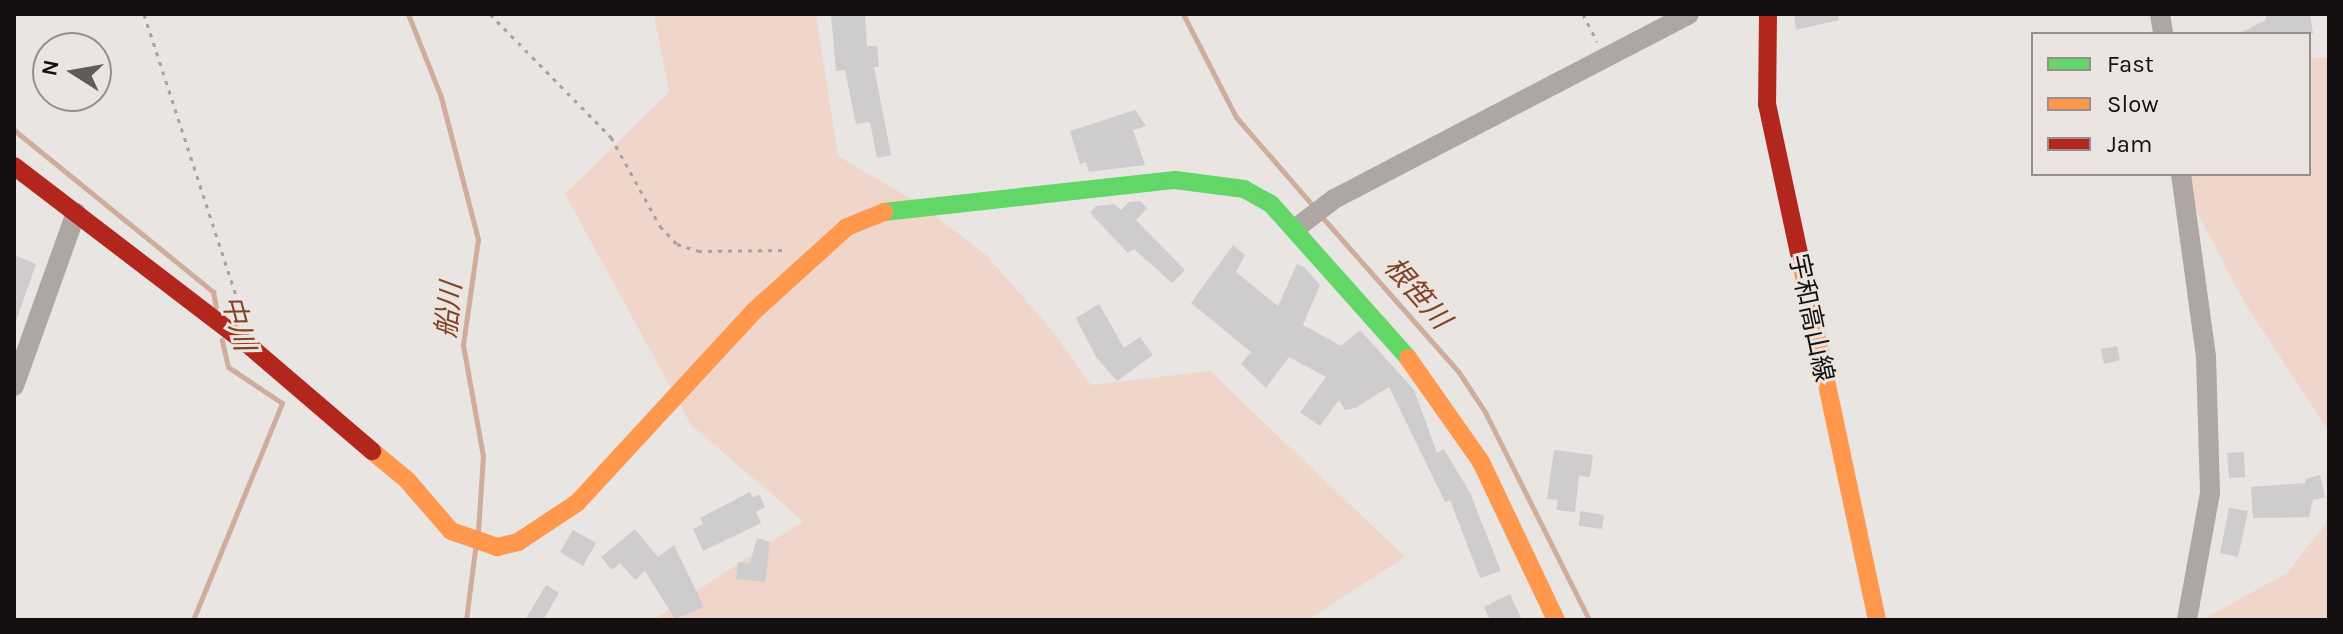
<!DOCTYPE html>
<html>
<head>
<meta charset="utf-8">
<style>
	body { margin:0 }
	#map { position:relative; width:2343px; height:634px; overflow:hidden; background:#e9e5e3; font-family:Karla,"Noto Sans JP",sans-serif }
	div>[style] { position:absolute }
	.green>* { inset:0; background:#f0d6ca }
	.stream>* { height:5px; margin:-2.5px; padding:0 2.5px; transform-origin:2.5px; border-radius:2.5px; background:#d0ac9c }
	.building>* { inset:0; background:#cecccd }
	.path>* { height:3px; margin-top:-1.5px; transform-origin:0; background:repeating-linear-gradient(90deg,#a8a3a1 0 4px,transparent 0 10px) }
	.street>* { height:20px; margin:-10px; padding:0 10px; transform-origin:10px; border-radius:10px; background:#ada6a2 }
	.fast>* { height:18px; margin:-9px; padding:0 9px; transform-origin:9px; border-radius:9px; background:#63d668 }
	.slow>* { height:18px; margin:-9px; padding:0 9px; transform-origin:9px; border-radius:9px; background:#ff974d }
	.jam>* { height:18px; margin:-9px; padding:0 9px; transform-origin:9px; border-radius:9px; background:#b3261e }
	span { translate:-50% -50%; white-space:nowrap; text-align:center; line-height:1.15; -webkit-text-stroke:6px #ebe4e1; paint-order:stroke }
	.street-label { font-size:26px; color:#13100f }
	.water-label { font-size:28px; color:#814222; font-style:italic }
	.frame { position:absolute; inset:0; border:16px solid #13100f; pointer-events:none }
	.legend { position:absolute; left:2031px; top:32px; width:280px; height:144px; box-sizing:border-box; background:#ebe4e1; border:2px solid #958f8d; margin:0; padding:10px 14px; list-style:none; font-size:24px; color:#13100f }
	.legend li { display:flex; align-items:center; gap:16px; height:40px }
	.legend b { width:40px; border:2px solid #958f8d }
	.north { position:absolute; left:32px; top:32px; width:80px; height:80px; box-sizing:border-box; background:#ebe4e1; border:2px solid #958f8d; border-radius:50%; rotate:281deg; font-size:22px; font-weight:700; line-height:32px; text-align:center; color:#13100f }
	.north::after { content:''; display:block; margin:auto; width:28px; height:36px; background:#5e5b59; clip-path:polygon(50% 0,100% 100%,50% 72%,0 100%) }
</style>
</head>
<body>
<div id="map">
	<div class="green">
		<i style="clip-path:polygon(654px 14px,816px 14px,838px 156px,920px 204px,986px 255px,1051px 329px,1091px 385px,1210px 371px,1405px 557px,1308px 620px,653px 620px,803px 521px,691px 425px,565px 194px,669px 92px)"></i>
		<i style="clip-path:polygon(2309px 57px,2329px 58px,2329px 431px,2244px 302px,2177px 174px,2309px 174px)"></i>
		<i style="clip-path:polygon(2329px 497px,2329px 620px,2202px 620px,2287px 573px,2326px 523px)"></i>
	</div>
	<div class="stream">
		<i style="left:408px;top:14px;width:89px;rotate:68.3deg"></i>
		<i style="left:441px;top:97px;width:147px;rotate:75.4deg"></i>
		<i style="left:478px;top:239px;width:107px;rotate:98.1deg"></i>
		<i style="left:463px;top:345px;width:113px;rotate:79.8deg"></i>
		<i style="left:483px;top:456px;width:76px;rotate:93.8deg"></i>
		<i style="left:1183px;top:14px;width:116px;rotate:62.8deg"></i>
		<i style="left:1236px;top:117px;width:118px;rotate:49.1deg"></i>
		<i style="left:14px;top:130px;width:257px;rotate:39.1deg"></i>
		<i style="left:213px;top:292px;width:15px;rotate:79deg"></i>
		<i style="left:1322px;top:217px;width:205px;rotate:48.6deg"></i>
		<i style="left:1458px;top:371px;width:49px;rotate:56.6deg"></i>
		<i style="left:1485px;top:412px;width:233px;rotate:63.4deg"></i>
		<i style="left:193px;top:620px;width:235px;rotate:-67.7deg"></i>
		<i style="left:282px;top:403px;width:65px;rotate:-146.3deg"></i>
		<i style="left:228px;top:367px;width:28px;rotate:-103deg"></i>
		<i style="left:466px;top:620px;width:71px;rotate:-82.7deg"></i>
	</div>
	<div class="building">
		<i style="clip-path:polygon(831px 14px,865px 14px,867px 46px,877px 46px,879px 67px,874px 67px,891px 155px,877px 158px,870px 122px,856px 124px,845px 70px,836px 71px)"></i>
		<i style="clip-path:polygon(1794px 14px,1838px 14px,1839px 20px,1796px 30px)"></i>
		<i style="clip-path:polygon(2266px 14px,2310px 14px,2313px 34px,2238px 34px,2266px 20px)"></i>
		<i style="clip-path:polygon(1135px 110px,1146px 126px,1133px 130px,1145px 165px,1089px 172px,1086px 162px,1080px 164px,1070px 131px)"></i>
		<i style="clip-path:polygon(1140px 201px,1147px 208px,1136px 220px,1185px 270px,1172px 283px,1134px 249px,1128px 253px,1090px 213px,1096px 206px,1114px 204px,1121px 210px,1129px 202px)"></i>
		<i style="clip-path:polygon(1233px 245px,1245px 255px,1236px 272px,1278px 306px,1297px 264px,1304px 267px,1320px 285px,1303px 325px,1341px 346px,1360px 330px,1414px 390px,1437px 453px,1444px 449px,1470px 493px,1501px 571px,1480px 578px,1450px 500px,1445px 502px,1389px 387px,1355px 408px,1345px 410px,1339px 400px,1320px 426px,1300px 412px,1326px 377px,1289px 357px,1266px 388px,1241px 364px,1251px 352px,1191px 303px)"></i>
		<i style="clip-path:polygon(14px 255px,36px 264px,15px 324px,14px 324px)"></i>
		<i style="clip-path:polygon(1099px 304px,1124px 348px,1140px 337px,1153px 355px,1117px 381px,1096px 357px,1076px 318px)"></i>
		<i style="clip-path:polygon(2117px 346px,2120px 360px,2104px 364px,2101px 349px)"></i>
		<i style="clip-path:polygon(1554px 450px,1593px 455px,1590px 477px,1579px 476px,1575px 512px,1556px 510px,1558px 500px,1547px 499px)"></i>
		<i style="clip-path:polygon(2244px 452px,2245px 477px,2229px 478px,2227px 453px)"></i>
		<i style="clip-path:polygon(2320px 475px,2325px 497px,2313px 500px,2309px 517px,2253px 518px,2251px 487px,2306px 483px,2305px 479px)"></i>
		<i style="clip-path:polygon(750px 492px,753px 498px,759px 494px,765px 507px,756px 512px,761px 523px,703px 551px,693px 529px,703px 524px,700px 518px)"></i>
		<i style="clip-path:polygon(2229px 508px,2248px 511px,2238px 557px,2220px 553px)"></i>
		<i style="clip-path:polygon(1580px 511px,1604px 515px,1602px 529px,1579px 526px)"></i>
		<i style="clip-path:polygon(635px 529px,658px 557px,674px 545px,704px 607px,675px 619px,645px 571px,635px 580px,620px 563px,612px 570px,601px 557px)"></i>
		<i style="clip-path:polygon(573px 530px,596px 543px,583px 566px,560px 552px)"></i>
		<i style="clip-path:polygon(757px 538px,770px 542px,765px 582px,736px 579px,738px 562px,750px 563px)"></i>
		<i style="clip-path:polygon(546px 585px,559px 593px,543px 620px,525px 620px)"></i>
		<i style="clip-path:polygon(1510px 594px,1522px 620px,1490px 620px,1484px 607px)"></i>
	</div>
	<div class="path">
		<i style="left:144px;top:14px;width:312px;rotate:71.9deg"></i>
		<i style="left:490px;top:14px;width:173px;rotate:45.5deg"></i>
		<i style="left:611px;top:137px;width:102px;rotate:61.2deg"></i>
		<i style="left:660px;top:226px;width:25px;rotate:47deg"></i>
		<i style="left:677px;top:244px;width:22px;rotate:18deg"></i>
		<i style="left:698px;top:251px;width:90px;rotate:-0.6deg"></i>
		<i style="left:1583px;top:14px;width:31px;rotate:63deg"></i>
	</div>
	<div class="street">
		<i style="left:2160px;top:14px;width:20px;rotate:81deg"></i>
		<i style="left:2181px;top:174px;width:185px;rotate:82.2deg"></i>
		<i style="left:2206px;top:357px;width:136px;rotate:88.3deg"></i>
		<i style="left:2210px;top:493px;width:129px;rotate:100.3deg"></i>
		<i style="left:1295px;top:229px;width:49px;rotate:-37.6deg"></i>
		<i style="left:1334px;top:199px;width:400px;rotate:-27.5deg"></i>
		<i style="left:14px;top:386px;width:184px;rotate:-70.3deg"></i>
	</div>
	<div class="fast">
		<i style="left:884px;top:212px;width:293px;rotate:-6.3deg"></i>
		<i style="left:1175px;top:180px;width:70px;rotate:7.4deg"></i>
		<i style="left:1244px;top:189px;width:31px;rotate:29deg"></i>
		<i style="left:1271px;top:204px;width:206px;rotate:48.3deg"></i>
	</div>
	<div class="slow">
		<i style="left:1799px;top:253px;width:375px;rotate:78deg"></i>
		<i style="left:1408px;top:358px;width:127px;rotate:54.9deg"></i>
		<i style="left:1481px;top:462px;width:175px;rotate:64.6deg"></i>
		<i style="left:372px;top:451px;width:45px;rotate:39.6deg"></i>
		<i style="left:407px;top:480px;width:67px;rotate:49.2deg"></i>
		<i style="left:451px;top:531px;width:49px;rotate:19.2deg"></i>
		<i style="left:497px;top:547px;width:22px;rotate:-13deg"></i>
		<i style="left:518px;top:542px;width:71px;rotate:-33.5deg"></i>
		<i style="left:577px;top:503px;width:261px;rotate:-47.3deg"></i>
		<i style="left:754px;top:311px;width:125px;rotate:-42.1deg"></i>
		<i style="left:847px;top:227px;width:40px;rotate:-22deg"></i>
	</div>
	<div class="jam">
		<i style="left:1768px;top:14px;width:90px;rotate:90.6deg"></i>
		<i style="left:1767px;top:104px;width:152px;rotate:77.9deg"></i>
		<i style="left:14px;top:166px;width:301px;rotate:37.4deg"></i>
		<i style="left:253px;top:349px;width:157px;rotate:40.6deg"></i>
	</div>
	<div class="street-label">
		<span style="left:1811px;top:318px;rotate:78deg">宇和高山線</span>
	</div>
	<div class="water-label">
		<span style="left:1417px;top:293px;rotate:49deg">根笹川</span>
		<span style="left:449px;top:310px;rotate:-84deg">船川</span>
		<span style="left:238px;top:323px;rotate:75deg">中川</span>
	</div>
	<div class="frame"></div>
	<ul class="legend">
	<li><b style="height:10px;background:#63d668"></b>Fast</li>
	<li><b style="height:10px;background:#ff974d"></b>Slow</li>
	<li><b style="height:10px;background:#b3261e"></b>Jam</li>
	</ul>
	<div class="north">N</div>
</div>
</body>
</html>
